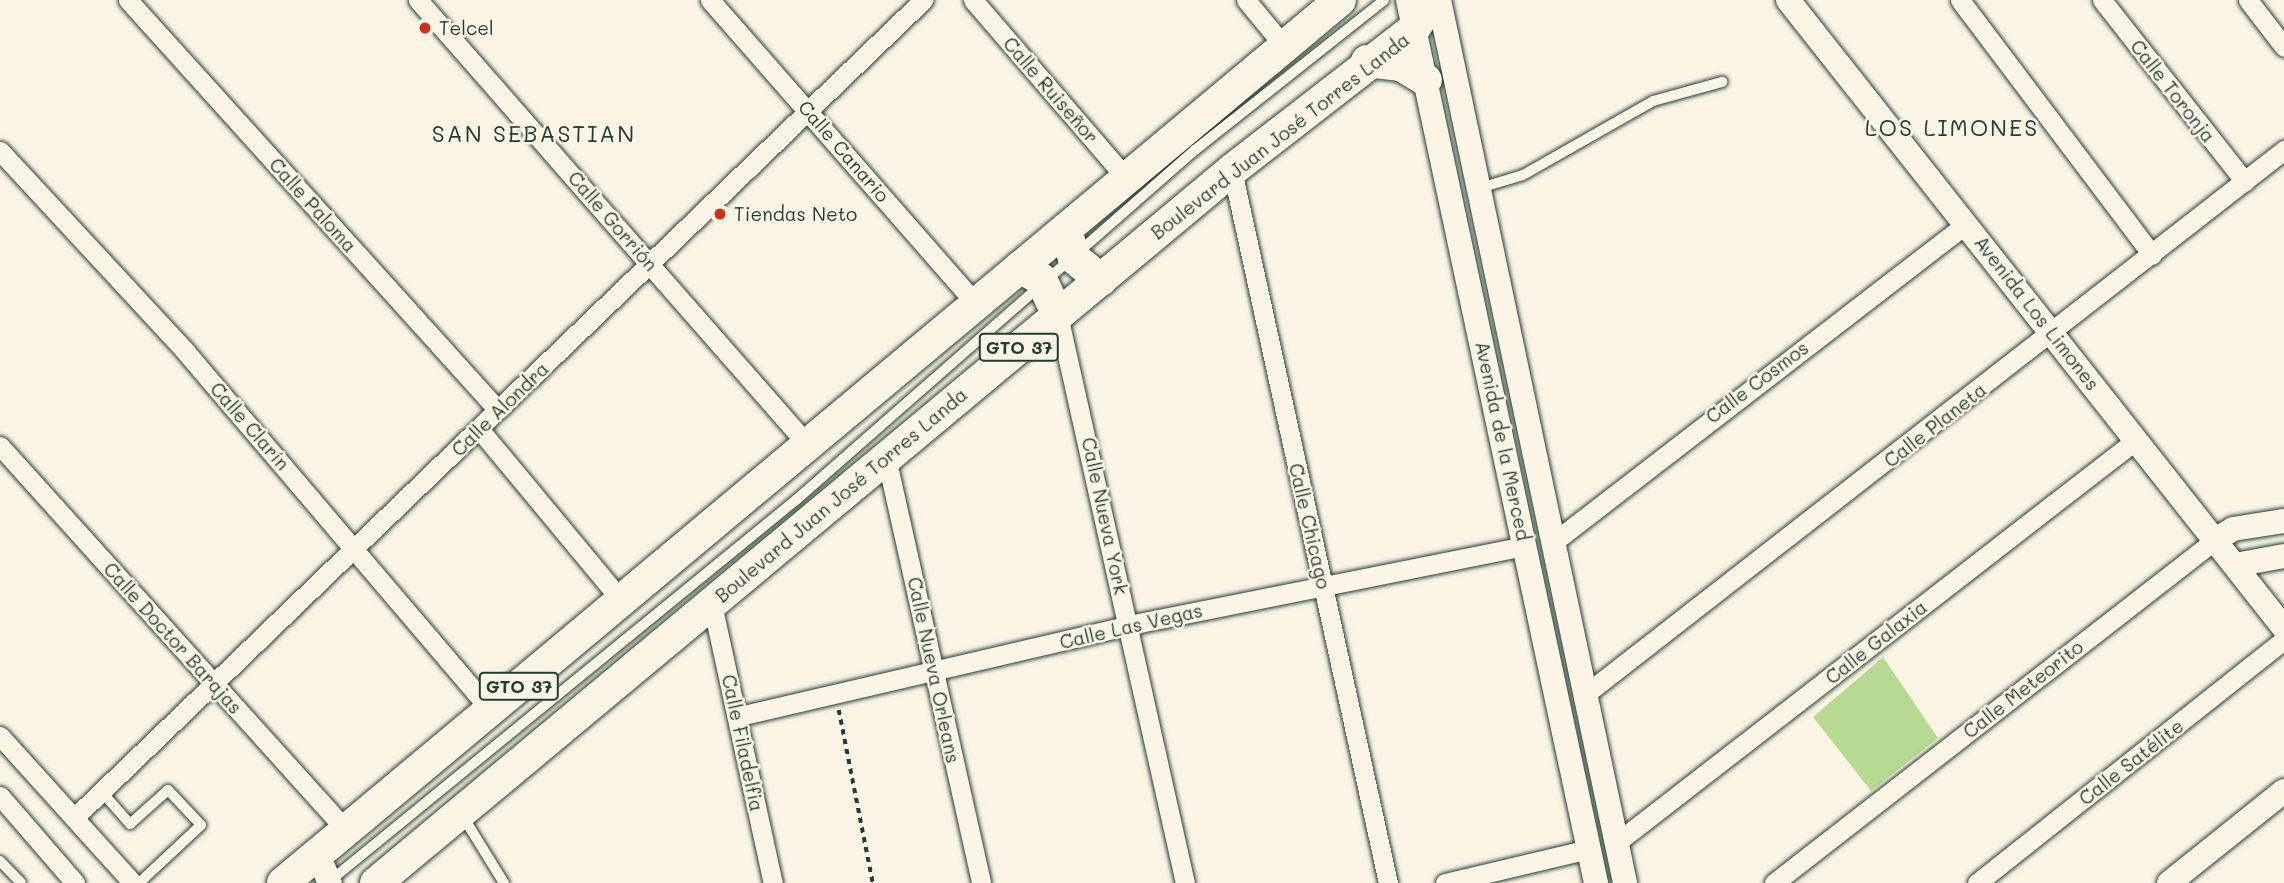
<!DOCTYPE html>
<html>
<head>
<meta charset="utf-8">
<style>
	body { margin:0 }
	#map { position:relative; width:2284px; height:883px; overflow:hidden; background:#fcf5e5; font-family:Mali,sans-serif }
	div>[style] { position:absolute }
	.green>* { inset:0; background:#b7da93 }
	.path>* { height:3.5px; margin-top:-1.75px; transform-origin:0; background:repeating-linear-gradient(90deg,#1f3d34 0 5px,transparent 0 10px) }
	.roads { filter:drop-shadow(0 0 2px #1f3d34) drop-shadow(0 0 2px #1f3d34) }
	.service>* { height:10px; margin:-5px; padding:0 5px; transform-origin:5px; border-radius:5px; background:#fcf5e5 }
	.minor>* { height:19px; margin:-9.5px; padding:0 9.5px; transform-origin:9.5px; border-radius:9.5px; background:#fcf5e5 }
	.tertiary>* { height:24px; margin:-12px; padding:0 12px; transform-origin:12px; border-radius:12px; background:#fcf5e5 }
	.primary>* { height:32px; margin:-16px; padding:0 16px; transform-origin:16px; border-radius:16px; background:#fcf5e5 }
	.dots>* { width:19px; height:19px; translate:-50% -50%; box-sizing:border-box; border:4px solid #fcf5e5; border-radius:50% }
	span { translate:-50% -50%; white-space:nowrap; text-align:center; line-height:1.15; -webkit-text-stroke:5px #fcf5e5; paint-order:stroke }
	.shield-label span { padding:2px 5px; background:#fcf5e5; border:2px solid; border-radius:5px; -webkit-text-stroke-width:0 }
	.shield-label { font-size:18px; color:#1f3d34; font-weight:700 }
	.poi-label { font-size:19px; color:#1f3d34 }
	.left { translate:0 -50%; text-align:left }
	.street-label { font-size:19px; color:#1f3d34 }
	.quarter-label { font-size:23px; color:#1f3d34; letter-spacing:2px }
</style>
</head>
<body>
<div id="map">
	<div class="green">
		<i style="clip-path:polygon(1883px 657px,1938px 738px,1871px 791px,1813px 717px)"></i>
	</div>
	<div class="path">
		<i style="left:839px;top:710px;width:176px;rotate:78.9deg"></i>
	</div>
	<div class="roads">
		<div class="service">
			<i style="left:1480px;top:188px;width:45px;rotate:-16.8deg"></i>
			<i style="left:1523px;top:175px;width:150px;rotate:-29.6deg"></i>
			<i style="left:1653px;top:101px;width:72px;rotate:-15.4deg"></i>
			<i style="left:101px;top:791px;width:44px;rotate:48.7deg"></i>
			<i style="left:130px;top:824px;width:51px;rotate:-41.8deg"></i>
			<i style="left:168px;top:790px;width:48px;rotate:46.7deg"></i>
			<i style="left:201px;top:825px;width:85px;rotate:136.9deg"></i>
			<i style="left:462px;top:815px;width:80px;rotate:58.3deg"></i>
			<i style="left:0;top:861px;width:30px;rotate:46deg"></i>
			<i style="left:331px;top:880px;width:601px;rotate:-39.26deg"></i>
			<i style="left:796px;top:500px;width:531px;rotate:-41.26deg"></i>
			<i style="left:1195px;top:150px;width:241px;rotate:-38.4deg"></i>
		</div>
		<div class="minor">
			<i style="left:128px;top:0;width:552px;rotate:47.94deg"></i>
			<i style="left:418px;top:0;width:589px;rotate:48.79deg"></i>
			<i style="left:710px;top:0;width:404px;rotate:48.8deg"></i>
			<i style="left:973px;top:0;width:238px;rotate:49.3deg"></i>
			<i style="left:1246px;top:0;width:60px;rotate:50.4deg"></i>
			<i style="left:1960px;top:0;width:319px;rotate:53deg"></i>
			<i style="left:2102px;top:0;width:231px;rotate:51.8deg"></i>
			<i style="left:2248px;top:0;width:59px;rotate:52.5deg"></i>
			<i style="left:0;top:151px;width:272px;rotate:47.2deg"></i>
			<i style="left:185px;top:351px;width:472px;rotate:49.6deg"></i>
			<i style="left:1232px;top:170px;width:730px;rotate:77.66deg"></i>
			<i style="left:1058px;top:315px;width:582px;rotate:77.4deg"></i>
			<i style="left:479px;top:429px;width:224px;rotate:50.3deg"></i>
			<i style="left:0;top:446px;width:517px;rotate:47.98deg"></i>
			<i style="left:886px;top:457px;width:436px;rotate:77.4deg"></i>
			<i style="left:1551px;top:544px;width:524px;rotate:-37.64deg"></i>
			<i style="left:712px;top:604px;width:286px;rotate:77.7deg"></i>
			<i style="left:1583px;top:696px;width:889px;rotate:-37.91deg"></i>
			<i style="left:739px;top:716px;width:400px;rotate:-13.1deg"></i>
			<i style="left:1129px;top:625px;width:404px;rotate:-11.3deg"></i>
			<i style="left:0;top:736px;width:198px;rotate:47.9deg"></i>
			<i style="left:0;top:796px;width:115px;rotate:49.2deg"></i>
			<i style="left:75px;top:817px;width:1178px;rotate:-43.93deg"></i>
			<i style="left:1616px;top:843px;width:658px;rotate:-37.78deg"></i>
			<i style="left:1445px;top:883px;width:148px;rotate:-13.3deg"></i>
			<i style="left:1774px;top:883px;width:559px;rotate:-37.87deg"></i>
			<i style="left:1977px;top:883px;width:392px;rotate:-38.4deg"></i>
		</div>
		<div class="tertiary">
			<i style="left:1408px;top:0;width:903px;rotate:77.98deg"></i>
			<i style="left:1439px;top:0;width:902px;rotate:78.1deg"></i>
			<i style="left:1788px;top:0;width:800px;rotate:51.7deg"></i>
			<i style="left:2215px;top:540px;width:21px;rotate:-31deg"></i>
			<i style="left:2233px;top:529px;width:52px;rotate:-8.9deg"></i>
			<i style="left:2235px;top:565px;width:50px;rotate:-10.4deg"></i>
			<i style="left:318px;top:854px;width:31px;rotate:68deg"></i>
			<i style="left:2169px;top:883px;width:147px;rotate:-38.7deg"></i>
		</div>
		<div class="primary">
			<i style="left:1367px;top:61px;width:34px;rotate:7deg"></i>
			<i style="left:1401px;top:65px;width:29px;rotate:31deg"></i>
			<i style="left:1066px;top:229px;width:30px;rotate:75deg"></i>
			<i style="left:1074px;top:258px;width:35px;rotate:39deg"></i>
			<i style="left:1020px;top:267px;width:24px;rotate:30deg"></i>
			<i style="left:1041px;top:279px;width:40px;rotate:65deg"></i>
			<i style="left:283px;top:883px;width:1377px;rotate:-39.87deg"></i>
			<i style="left:376px;top:883px;width:1114px;rotate:-39.79deg"></i>
			<i style="left:1232px;top:170px;width:230px;rotate:-37.8deg"></i>
			<i style="left:1414px;top:29px;width:35px;rotate:-57deg"></i>
		</div>
	</div>
	<div class="dots">
		<i style="left:425px;top:28px;background:#c8321e"></i>
		<i style="left:720px;top:214px;background:#c8321e"></i>
	</div>
	<div class="shield-label">
		<span style="left:1019px;top:347px">GTO 37</span>
		<span style="left:519px;top:686px">GTO 37</span>
	</div>
	<div class="poi-label">
		<span class="left" style="left:439px;top:28px">Telcel</span>
		<span class="left" style="left:734px;top:214px">Tiendas Neto</span>
	</div>
	<div class="street-label">
		<span style="left:1051px;top:90px;rotate:49deg">Calle Ruiseñor</span>
		<span style="left:2173px;top:91px;rotate:52deg">Calle Toronja</span>
		<span style="left:1280px;top:136px;rotate:-38deg">Boulevard Juan José Torres Landa</span>
		<span style="left:844px;top:151px;rotate:49deg">Calle Canario</span>
		<span style="left:313px;top:205px;rotate:48deg">Calle Paloma</span>
		<span style="left:613px;top:221px;rotate:49deg">Calle Gorrión</span>
		<span style="left:2037px;top:313px;rotate:52deg">Avenida Los Limones</span>
		<span style="left:1757px;top:382px;rotate:-37deg">Calle Cosmos</span>
		<span style="left:500px;top:409px;rotate:-44deg">Calle Alondra</span>
		<span style="left:1935px;top:425px;rotate:-38deg">Calle Planeta</span>
		<span style="left:250px;top:426px;rotate:49deg">Calle Clarín</span>
		<span style="left:1503px;top:441px;rotate:78deg">Avenida de la Merced</span>
		<span style="left:841px;top:495px;rotate:-40deg">Boulevard Juan José Torres Landa</span>
		<span style="left:1105px;top:516px;rotate:78deg">Calle Nueva York</span>
		<span style="left:1310px;top:526px;rotate:77deg">Calle Chicago</span>
		<span style="left:1131px;top:626px;rotate:-13deg">Calle Las Vegas</span>
		<span style="left:173px;top:638px;rotate:48deg">Calle Doctor Barajas</span>
		<span style="left:1876px;top:642px;rotate:-38deg">Calle Galaxia</span>
		<span style="left:934px;top:670px;rotate:78deg">Calle Nueva Orleans</span>
		<span style="left:2023px;top:689px;rotate:-38deg">Calle Meteorito</span>
		<span style="left:743px;top:743px;rotate:78deg">Calle Filadelfia</span>
		<span style="left:2131px;top:762px;rotate:-38deg">Calle Satélite</span>
	</div>
	<div class="quarter-label">
		<span style="left:1952px;top:127px">LOS LIMONES</span>
		<span style="left:534px;top:133px">SAN SEBASTIAN</span>
	</div>
</div>
</body>
</html>
